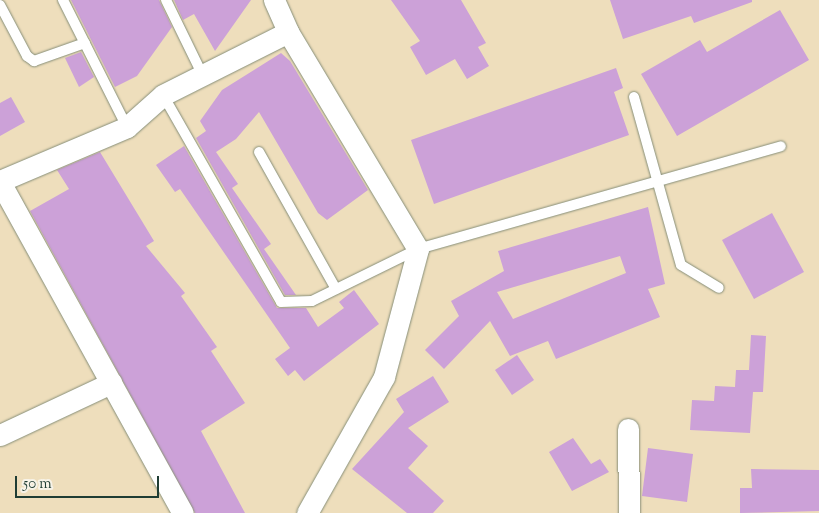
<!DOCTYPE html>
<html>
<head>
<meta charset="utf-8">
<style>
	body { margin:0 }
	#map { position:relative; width:819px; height:513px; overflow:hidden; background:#eedebc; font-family:"Sorts Mill Goudy",serif }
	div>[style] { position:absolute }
	.building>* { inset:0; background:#cca1d8 }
	.roads { filter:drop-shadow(0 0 1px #868e78) drop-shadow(0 0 1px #868e78) }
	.service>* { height:10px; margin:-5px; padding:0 5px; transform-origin:5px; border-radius:5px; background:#fff }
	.minor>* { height:21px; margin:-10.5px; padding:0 10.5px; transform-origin:10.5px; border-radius:10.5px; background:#fff }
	span { translate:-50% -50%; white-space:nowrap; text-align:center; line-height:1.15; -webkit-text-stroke:4px #f7f3e8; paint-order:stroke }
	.scale { position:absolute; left:15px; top:476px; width:144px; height:22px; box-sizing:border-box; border:2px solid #1f3d34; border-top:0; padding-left:6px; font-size:15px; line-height:18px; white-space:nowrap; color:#1f3d34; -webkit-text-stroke:4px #f7f3e8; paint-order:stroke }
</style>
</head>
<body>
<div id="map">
	<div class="building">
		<i style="clip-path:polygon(71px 0,159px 0,172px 27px,137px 76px,115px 87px)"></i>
		<i style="clip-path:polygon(174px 0,251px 0,215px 51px,194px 14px,183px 20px)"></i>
		<i style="clip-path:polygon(391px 0,461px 0,486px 43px,478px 47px,489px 66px,467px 79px,455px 59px,426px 75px,410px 47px,420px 41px)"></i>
		<i style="clip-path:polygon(610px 0,752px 0,752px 2px,694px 23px,691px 16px,623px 39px)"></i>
		<i style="clip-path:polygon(780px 10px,809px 60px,677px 136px,641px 74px,700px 40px,707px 52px)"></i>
		<i style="clip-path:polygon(81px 52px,94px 77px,79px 87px,65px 58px)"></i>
		<i style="clip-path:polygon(281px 53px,290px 61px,368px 190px,327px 220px,318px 213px,259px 112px,236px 139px,216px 152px,238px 184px,232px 188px,271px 244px,264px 249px,296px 295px,285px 295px,196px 138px,206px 131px,200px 121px,222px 90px)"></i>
		<i style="clip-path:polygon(616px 68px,623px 88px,614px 92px,629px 135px,434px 204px,411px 140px)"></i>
		<i style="clip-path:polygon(11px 97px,25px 122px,0 136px,0 103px)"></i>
		<i style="clip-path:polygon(184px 146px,277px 308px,306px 308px,318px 327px,344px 308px,339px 302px,354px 290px,379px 324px,304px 381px,295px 370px,288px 376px,275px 359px,290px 348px,180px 189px,175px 192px,156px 165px)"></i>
		<i style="clip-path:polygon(100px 152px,154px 241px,146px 246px,185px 293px,181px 296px,217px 347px,211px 351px,245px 403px,201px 431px,245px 513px,195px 513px,30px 211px,69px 189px,57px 170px)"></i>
		<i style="clip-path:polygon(evenodd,648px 207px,665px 284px,648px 289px,660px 317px,556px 359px,548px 341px,510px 356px,490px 321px,444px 369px,425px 350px,459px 316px,451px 301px,504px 271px,498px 251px,648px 207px,620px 256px,626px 273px,513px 319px,497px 292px,620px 256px)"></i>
		<i style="clip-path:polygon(772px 213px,804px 272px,754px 299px,722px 240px)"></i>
		<i style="clip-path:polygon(751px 335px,766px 336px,763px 392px,753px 392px,750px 433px,690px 430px,692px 400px,714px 401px,715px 386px,735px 387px,736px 370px,749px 370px)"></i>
		<i style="clip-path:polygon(517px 355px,534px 380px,512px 395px,495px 370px)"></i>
		<i style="clip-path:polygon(433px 376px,449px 402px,408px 428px,428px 446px,408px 468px,444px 501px,433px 513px,407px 513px,352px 469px,404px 412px,396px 399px)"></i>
		<i style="clip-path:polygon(573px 438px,591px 464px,600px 459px,609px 472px,572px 491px,549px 452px)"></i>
		<i style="clip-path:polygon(648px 448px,693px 454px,687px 502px,642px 496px)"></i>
		<i style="clip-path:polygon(751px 469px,819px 470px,819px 511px,740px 513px,740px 488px,752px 488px)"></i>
	</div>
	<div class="roads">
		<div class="service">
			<i style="left:63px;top:0;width:142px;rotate:63.3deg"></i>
			<i style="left:166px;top:0;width:85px;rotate:64deg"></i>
			<i style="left:0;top:5px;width:58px;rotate:62.1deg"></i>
			<i style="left:27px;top:56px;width:9px;rotate:36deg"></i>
			<i style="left:34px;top:61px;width:54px;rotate:-19.4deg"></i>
			<i style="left:163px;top:95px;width:238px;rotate:60.3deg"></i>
			<i style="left:281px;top:302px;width:31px;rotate:-2deg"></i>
			<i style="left:312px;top:301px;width:118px;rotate:-26.1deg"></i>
			<i style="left:418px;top:249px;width:377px;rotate:-15.8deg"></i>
			<i style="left:634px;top:97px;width:174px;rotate:74.4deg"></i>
			<i style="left:681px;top:265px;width:44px;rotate:31.2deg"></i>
			<i style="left:259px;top:152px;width:157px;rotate:60.7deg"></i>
		</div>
		<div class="minor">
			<i style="left:274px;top:0;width:35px;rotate:66deg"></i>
			<i style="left:288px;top:32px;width:253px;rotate:59.1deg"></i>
			<i style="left:418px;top:249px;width:132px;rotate:104.9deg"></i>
			<i style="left:384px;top:377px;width:156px;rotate:119.5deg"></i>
			<i style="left:0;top:181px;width:138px;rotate:-23deg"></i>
			<i style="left:127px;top:127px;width:48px;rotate:-41.6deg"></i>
			<i style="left:163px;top:95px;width:140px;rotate:-26.7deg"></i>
			<i style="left:0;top:182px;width:378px;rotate:61.1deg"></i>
			<i style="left:628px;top:429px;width:84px;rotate:89.3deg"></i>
			<i style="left:0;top:435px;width:123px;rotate:-25.1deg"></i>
		</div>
	</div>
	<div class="scale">50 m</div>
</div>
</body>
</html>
